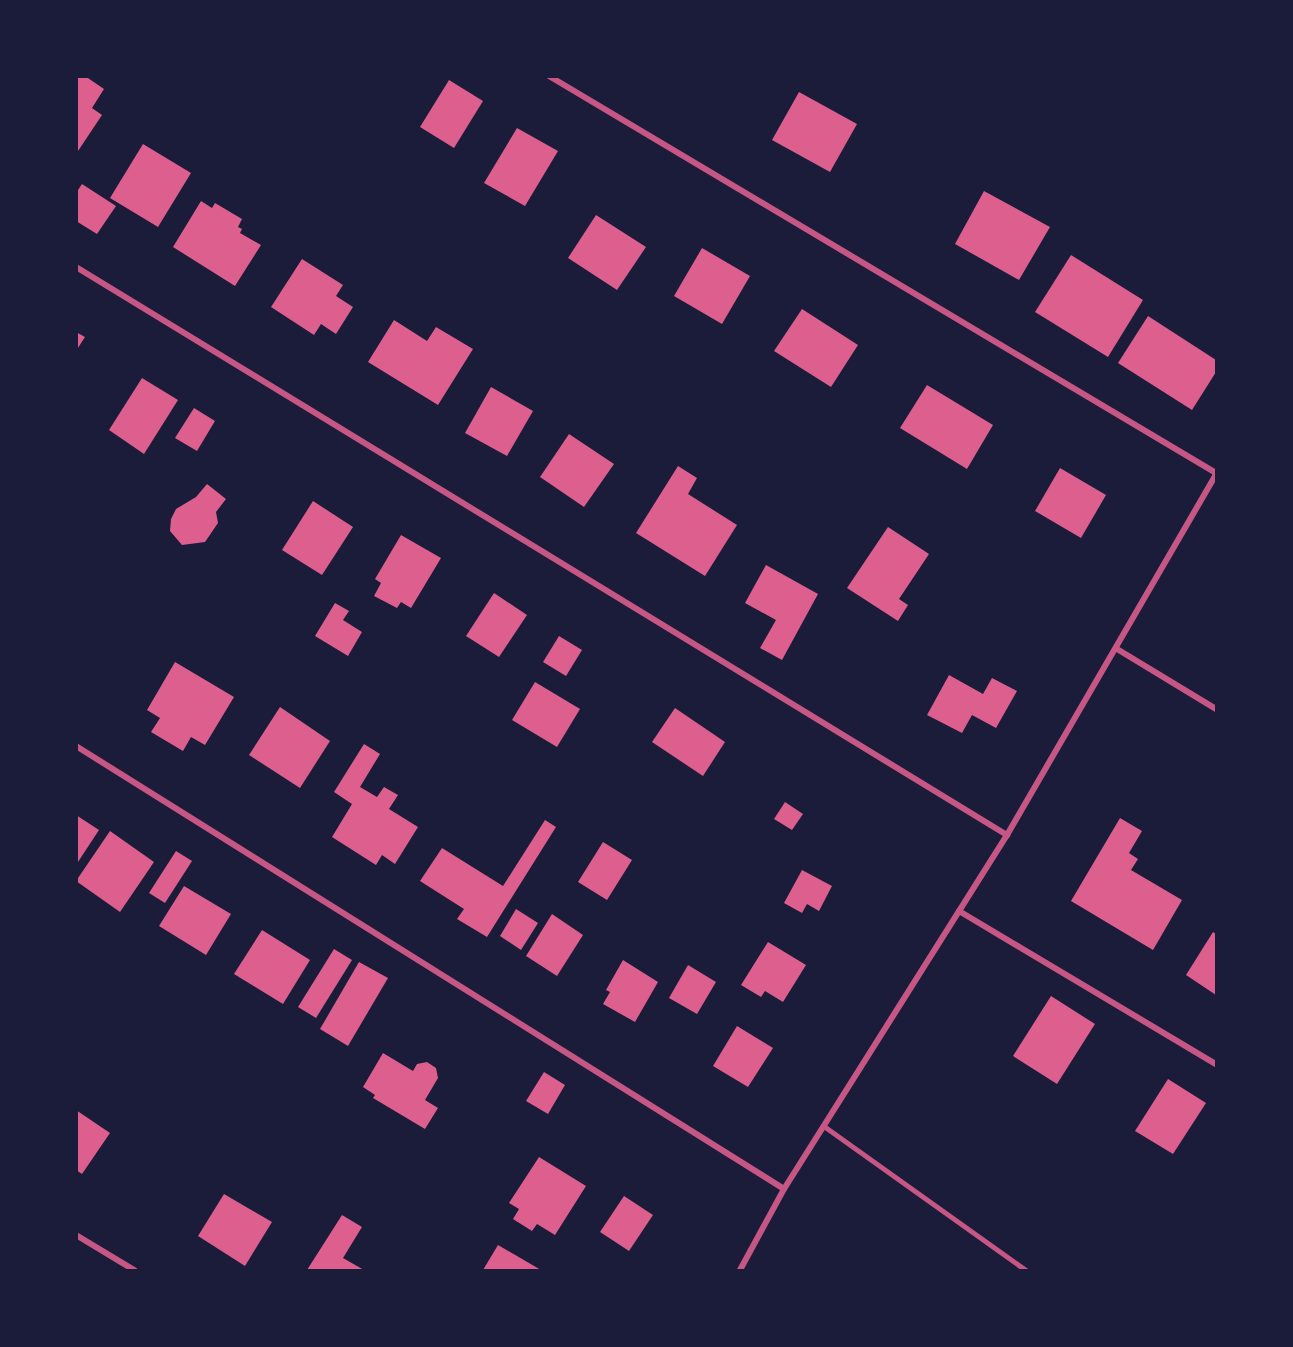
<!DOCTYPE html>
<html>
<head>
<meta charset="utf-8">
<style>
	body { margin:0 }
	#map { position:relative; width:1293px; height:1347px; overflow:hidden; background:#1b1b3a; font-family:"Fira Sans Condensed",sans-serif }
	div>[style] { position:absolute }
	.building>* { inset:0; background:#dd5f8e }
	.service>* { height:4.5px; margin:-2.25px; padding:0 2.25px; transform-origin:2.25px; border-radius:2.25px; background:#c65784 }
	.minor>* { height:6px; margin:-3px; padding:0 3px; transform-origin:3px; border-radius:3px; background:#c65784 }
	span { translate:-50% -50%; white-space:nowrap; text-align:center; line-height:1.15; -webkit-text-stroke:6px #1b1b3a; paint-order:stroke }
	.frame { position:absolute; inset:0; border:78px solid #1b1b3a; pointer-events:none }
</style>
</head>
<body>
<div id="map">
	<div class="building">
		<i style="clip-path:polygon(76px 76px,85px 76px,104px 89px,92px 108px,102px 115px,76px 154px)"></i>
		<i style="clip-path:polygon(449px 80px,483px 101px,454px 148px,420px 127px)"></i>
		<i style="clip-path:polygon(799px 92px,857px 124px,830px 172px,772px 140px)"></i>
		<i style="clip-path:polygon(517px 128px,558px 151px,525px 206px,484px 183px)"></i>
		<i style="clip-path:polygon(143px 144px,191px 173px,158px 227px,110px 198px)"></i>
		<i style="clip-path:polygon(82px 184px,116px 206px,97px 234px,76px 221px,76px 193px)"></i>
		<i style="clip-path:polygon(984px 191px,1050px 227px,1019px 280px,955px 244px)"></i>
		<i style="clip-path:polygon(201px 201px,212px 208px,215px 203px,242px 219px,238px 227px,242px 229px,240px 233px,261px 245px,235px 286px,173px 247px)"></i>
		<i style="clip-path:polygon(596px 215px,646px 247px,617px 290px,568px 258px)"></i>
		<i style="clip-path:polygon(702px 248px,750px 276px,722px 324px,674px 296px)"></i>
		<i style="clip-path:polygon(1071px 255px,1143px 300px,1108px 357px,1035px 312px)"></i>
		<i style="clip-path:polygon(302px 259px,343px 285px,336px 296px,353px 307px,336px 334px,321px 324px,314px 335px,271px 307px)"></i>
		<i style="clip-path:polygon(802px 309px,858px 345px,831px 387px,774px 351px)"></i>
		<i style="clip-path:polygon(1148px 316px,1216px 360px,1216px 372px,1192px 410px,1118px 363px)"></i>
		<i style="clip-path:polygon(394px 320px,427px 341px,436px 327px,473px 349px,438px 405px,368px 362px)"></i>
		<i style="clip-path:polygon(76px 332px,85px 337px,76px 351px)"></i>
		<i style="clip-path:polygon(142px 378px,178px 400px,144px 454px,109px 430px)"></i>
		<i style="clip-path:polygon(927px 385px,993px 425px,967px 469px,900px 428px)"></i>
		<i style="clip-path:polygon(491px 387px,533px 411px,507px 456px,465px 433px)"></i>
		<i style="clip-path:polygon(194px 408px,215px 421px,197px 451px,175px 438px)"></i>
		<i style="clip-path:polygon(569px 434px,614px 464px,584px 507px,540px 477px)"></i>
		<i style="clip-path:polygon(678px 466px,697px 478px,688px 494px,737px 525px,705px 576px,636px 533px)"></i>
		<i style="clip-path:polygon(1060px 468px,1106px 495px,1081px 538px,1035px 511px)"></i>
		<i style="clip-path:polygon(207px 484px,226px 499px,216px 512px,218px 523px,205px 542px,182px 545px,170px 531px,171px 519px,176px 509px,196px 497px)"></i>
		<i style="clip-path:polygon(313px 501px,353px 527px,322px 575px,282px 550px)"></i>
		<i style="clip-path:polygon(888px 527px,929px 554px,899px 599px,908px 605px,898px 621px,847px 588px)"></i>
		<i style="clip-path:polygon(401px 535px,441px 558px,411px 608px,401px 602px,397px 608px,374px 596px,381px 583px,375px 579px)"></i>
		<i style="clip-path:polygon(766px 565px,818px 594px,782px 660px,760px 648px,776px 620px,745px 603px)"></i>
		<i style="clip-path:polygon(494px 593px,527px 615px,499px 657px,466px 636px)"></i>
		<i style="clip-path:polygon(335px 603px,349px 611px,343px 620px,362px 632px,348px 656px,315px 636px)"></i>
		<i style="clip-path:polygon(559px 636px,582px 650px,566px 676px,543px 662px)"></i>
		<i style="clip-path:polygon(175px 662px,234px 697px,205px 745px,191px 737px,183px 751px,151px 732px,160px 718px,147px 710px)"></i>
		<i style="clip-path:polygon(949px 675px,983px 694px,992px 678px,1017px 691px,996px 728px,972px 715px,962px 733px,927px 715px)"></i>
		<i style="clip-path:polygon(535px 682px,580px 709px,557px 747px,512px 720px)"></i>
		<i style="clip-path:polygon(280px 707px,330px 741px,300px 788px,249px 755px)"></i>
		<i style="clip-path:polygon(675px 708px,725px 742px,703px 776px,652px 742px)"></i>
		<i style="clip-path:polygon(364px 744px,380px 754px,360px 787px,377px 797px,384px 787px,398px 795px,389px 809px,418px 827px,395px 864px,382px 855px,376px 865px,332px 837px,352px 804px,334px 792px)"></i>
		<i style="clip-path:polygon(785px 802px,803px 814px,792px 830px,774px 819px)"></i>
		<i style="clip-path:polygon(76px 815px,99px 830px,76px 865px)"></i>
		<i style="clip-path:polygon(1120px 818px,1142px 831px,1129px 853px,1138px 859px,1131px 870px,1182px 900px,1153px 950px,1071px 901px)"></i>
		<i style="clip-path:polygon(545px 820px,556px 827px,487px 937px,457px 919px,464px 909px,420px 881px,442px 848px,503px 886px)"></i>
		<i style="clip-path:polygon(110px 831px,154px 862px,120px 912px,76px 881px)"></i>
		<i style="clip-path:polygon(603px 842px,632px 860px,607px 900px,578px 882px)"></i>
		<i style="clip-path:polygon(176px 851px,192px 861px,165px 903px,149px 893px)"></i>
		<i style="clip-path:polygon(802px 870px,832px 886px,819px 911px,807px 904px,802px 913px,784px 903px)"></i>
		<i style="clip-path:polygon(184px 886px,231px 914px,206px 955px,159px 926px)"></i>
		<i style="clip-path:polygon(516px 909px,538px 923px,521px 950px,500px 936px)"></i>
		<i style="clip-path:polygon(552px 914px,583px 935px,557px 976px,526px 956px)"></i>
		<i style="clip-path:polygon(262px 930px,310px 960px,283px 1004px,234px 974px)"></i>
		<i style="clip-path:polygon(1213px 932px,1216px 934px,1216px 995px,1186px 975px)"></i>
		<i style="clip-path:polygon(768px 942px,806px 965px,783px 1002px,765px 991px,761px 997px,741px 985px)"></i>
		<i style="clip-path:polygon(334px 949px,352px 960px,316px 1018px,298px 1007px)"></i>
		<i style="clip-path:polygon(623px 960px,658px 982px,635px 1022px,603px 1004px,610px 992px,606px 990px)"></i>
		<i style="clip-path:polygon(359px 962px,388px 978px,348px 1046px,320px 1029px)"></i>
		<i style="clip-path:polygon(688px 965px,716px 982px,697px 1014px,669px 998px)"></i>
		<i style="clip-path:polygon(1051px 996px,1095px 1024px,1057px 1084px,1013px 1056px)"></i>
		<i style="clip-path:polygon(737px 1026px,773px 1048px,748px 1087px,713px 1066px)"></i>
		<i style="clip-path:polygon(383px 1053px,413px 1071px,417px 1064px,427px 1062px,436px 1068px,438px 1078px,425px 1100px,438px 1108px,425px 1129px,373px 1098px,375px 1095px,363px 1087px)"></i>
		<i style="clip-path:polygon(544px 1072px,565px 1085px,548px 1114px,526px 1101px)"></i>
		<i style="clip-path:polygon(1168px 1079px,1206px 1103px,1173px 1154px,1135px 1131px)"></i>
		<i style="clip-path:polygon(76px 1110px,110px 1133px,82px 1174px,76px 1170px)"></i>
		<i style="clip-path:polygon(539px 1157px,586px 1186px,555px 1235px,537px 1224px,532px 1231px,513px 1219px,519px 1209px,509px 1203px)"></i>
		<i style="clip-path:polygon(224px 1194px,272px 1222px,245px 1266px,198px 1236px)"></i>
		<i style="clip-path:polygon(624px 1196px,653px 1215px,629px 1251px,600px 1232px)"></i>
		<i style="clip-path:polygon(342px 1215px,362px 1227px,343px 1258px,364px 1270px,307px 1270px)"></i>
		<i style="clip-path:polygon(498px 1245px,541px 1270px,483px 1270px)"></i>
	</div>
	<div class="service">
		<i style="left:824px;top:1126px;width:248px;rotate:35.5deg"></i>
	</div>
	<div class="minor">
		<i style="left:549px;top:76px;width:776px;rotate:30.76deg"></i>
		<i style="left:76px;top:267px;width:1091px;rotate:31.39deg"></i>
		<i style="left:1117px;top:649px;width:116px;rotate:31.2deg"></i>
		<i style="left:76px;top:746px;width:835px;rotate:32.03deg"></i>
		<i style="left:959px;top:911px;width:299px;rotate:30.8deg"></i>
		<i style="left:76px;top:1235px;width:68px;rotate:31.1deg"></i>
		<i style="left:740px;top:1270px;width:92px;rotate:-61.5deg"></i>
		<i style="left:784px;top:1189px;width:418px;rotate:-57.8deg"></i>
		<i style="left:1007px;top:835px;width:416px;rotate:-59.9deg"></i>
	</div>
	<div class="frame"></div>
</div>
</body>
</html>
